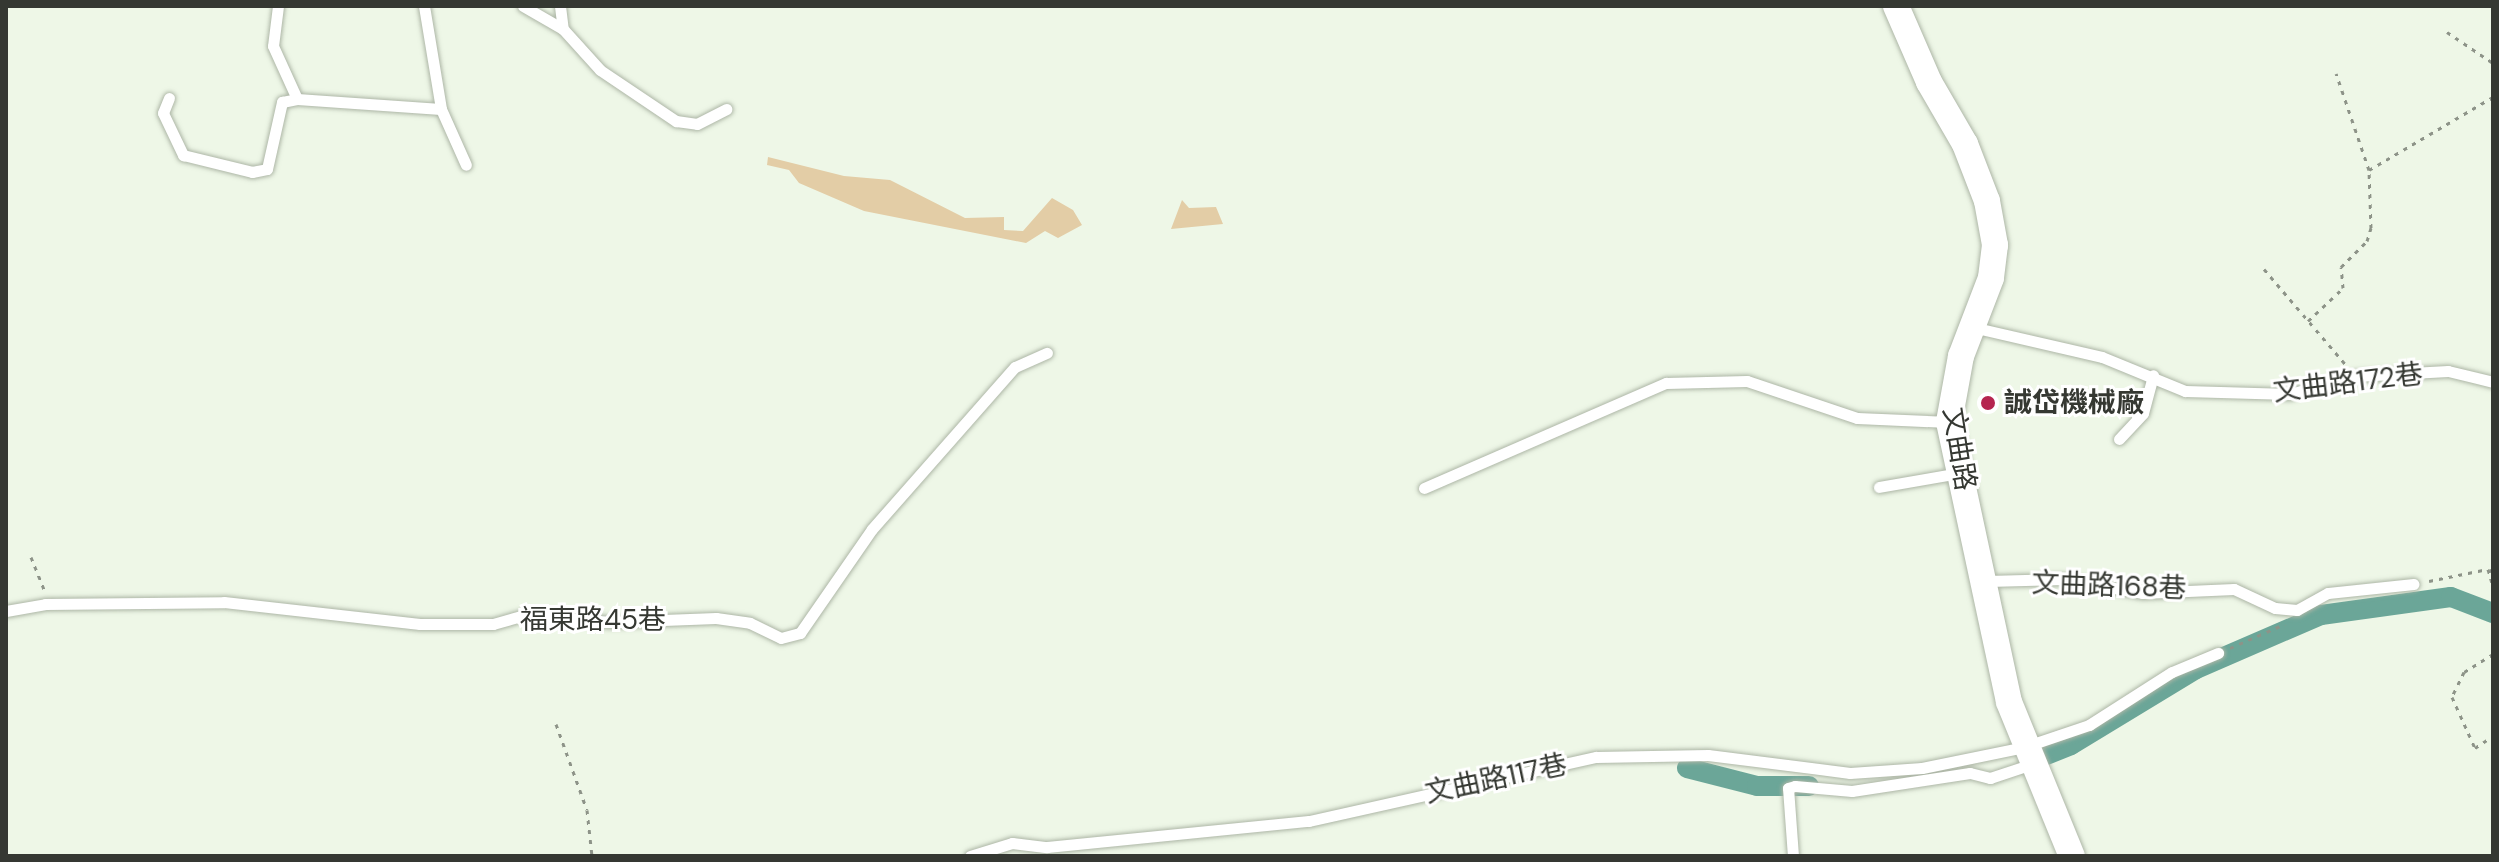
<!DOCTYPE html>
<html>
<head>
<meta charset="utf-8">
<style>
	body { margin:0 }
	#map { position:relative; width:2499px; height:862px; overflow:hidden; background:#eef7e7; font-family:"DM Sans","Noto Sans TC",sans-serif }
	div>[style] { position:absolute }
	.green>* { inset:0; background:#e3cda6 }
	.canal>* { height:20px; margin:-10px; padding:0 10px; transform-origin:10px; border-radius:10px; background:#6ba698 }
	.path>* { height:3px; margin-top:-1.5px; transform-origin:0; background:repeating-linear-gradient(90deg,#8d9388 0 4px,transparent 0 10px) }
	.roads { filter:drop-shadow(0 0 2px #adb6a6) drop-shadow(0 0 2px #adb6a6) }
	.service>* { height:11px; margin:-5.5px; padding:0 5.5px; transform-origin:5.5px; border-radius:5.5px; background:#fff }
	.tertiary>* { height:26px; margin:-13px; padding:0 13px; transform-origin:13px; border-radius:13px; background:#fff }
	.dots>* { width:22px; height:22px; translate:-50% -50%; box-sizing:border-box; border:4px solid #fff; border-radius:50% }
	span { translate:-50% -50%; white-space:nowrap; text-align:center; line-height:1.15; -webkit-text-stroke:6px #fff; paint-order:stroke }
	.street-label { font-size:28px; color:#353832 }
	.poi-label { font-size:28px; color:#353832; font-weight:700 }
	.left { translate:0 -50%; text-align:left }
	.frame { position:absolute; inset:0; border:8px solid #353832; pointer-events:none }
</style>
</head>
<body>
<div id="map">
	<div class="green">
		<i style="clip-path:polygon(768px 157px,844px 176px,890px 180px,965px 218px,1004px 217px,1004px 230px,1023px 231px,1052px 198px,1073px 210px,1082px 225px,1058px 238px,1045px 231px,1026px 243px,864px 211px,799px 183px,789px 170px,767px 165px)"></i>
		<i style="clip-path:polygon(1182px 200px,1189px 208px,1216px 207px,1223px 224px,1171px 229px)"></i>
	</div>
	<div class="canal">
		<i style="left:2029px;top:762px;width:45px;rotate:-22deg"></i>
		<i style="left:2071px;top:745px;width:146px;rotate:-31.3deg"></i>
		<i style="left:2196px;top:669px;width:136px;rotate:-23.4deg"></i>
		<i style="left:2321px;top:615px;width:131px;rotate:-7.9deg"></i>
		<i style="left:2451px;top:597px;width:45px;rotate:20.9deg"></i>
		<i style="left:1687px;top:768px;width:72px;rotate:14.4deg"></i>
		<i style="left:1757px;top:786px;width:52px"></i>
	</div>
	<div class="path">
		<i style="left:2447px;top:32px;width:55px;rotate:34deg"></i>
		<i style="left:2369px;top:170px;width:144px;rotate:-30.5deg"></i>
		<i style="left:2264px;top:269px;width:125px;rotate:49.5deg"></i>
		<i style="left:2308px;top:321px;width:48px;rotate:-43.3deg"></i>
		<i style="left:2343px;top:288px;width:21px;rotate:-95deg"></i>
		<i style="left:2341px;top:267px;width:37px;rotate:-45deg"></i>
		<i style="left:2367px;top:241px;width:14px;rotate:-73deg"></i>
		<i style="left:2371px;top:228px;width:58px;rotate:-92deg"></i>
		<i style="left:2369px;top:170px;width:102px;rotate:-108.8deg"></i>
		<i style="left:31px;top:557px;width:35px;rotate:68deg"></i>
		<i style="left:2493px;top:572px;width:6px;rotate:-149deg"></i>
		<i style="left:2488px;top:569px;width:19px;rotate:74deg"></i>
		<i style="left:2429px;top:581px;width:60px;rotate:-11.5deg"></i>
		<i style="left:2230px;top:648px;width:60px;rotate:-23.6deg"></i>
		<i style="left:2493px;top:654px;width:34px;rotate:148deg"></i>
		<i style="left:2464px;top:672px;width:28px;rotate:116deg"></i>
		<i style="left:2452px;top:697px;width:56px;rotate:65.7deg"></i>
		<i style="left:2475px;top:748px;width:22px;rotate:-34deg"></i>
		<i style="left:556px;top:724px;width:91px;rotate:70.2deg"></i>
		<i style="left:587px;top:810px;width:46px;rotate:83.8deg"></i>
	</div>
	<div class="roads">
		<div class="service">
			<i style="left:278px;top:6px;width:40px;rotate:97.1deg"></i>
			<i style="left:273px;top:46px;width:58px;rotate:65.6deg"></i>
			<i style="left:297px;top:99px;width:144px;rotate:4deg"></i>
			<i style="left:424px;top:6px;width:104px;rotate:80.6deg"></i>
			<i style="left:441px;top:109px;width:61px;rotate:65.9deg"></i>
			<i style="left:523px;top:6px;width:46px;rotate:29.9deg"></i>
			<i style="left:563px;top:29px;width:55px;rotate:47.9deg"></i>
			<i style="left:600px;top:70px;width:92px;rotate:33.9deg"></i>
			<i style="left:676px;top:121px;width:21px;rotate:8deg"></i>
			<i style="left:697px;top:124px;width:33px;rotate:-27deg"></i>
			<i style="left:560px;top:6px;width:23px;rotate:83deg"></i>
			<i style="left:169px;top:98px;width:16px;rotate:112deg"></i>
			<i style="left:163px;top:113px;width:47px;rotate:64.5deg"></i>
			<i style="left:183px;top:155px;width:71px;rotate:13.8deg"></i>
			<i style="left:252px;top:172px;width:15px;rotate:-11deg"></i>
			<i style="left:267px;top:169px;width:69px;rotate:-77.4deg"></i>
			<i style="left:282px;top:102px;width:15px;rotate:-11deg"></i>
			<i style="left:1972px;top:327px;width:133px;rotate:13deg"></i>
			<i style="left:2102px;top:357px;width:90px;rotate:22.3deg"></i>
			<i style="left:2185px;top:391px;width:105px;rotate:1.6deg"></i>
			<i style="left:2290px;top:394px;width:67px;rotate:-15.5deg"></i>
			<i style="left:2355px;top:376px;width:93px;rotate:-3.1deg"></i>
			<i style="left:2448px;top:371px;width:46px;rotate:13.7deg"></i>
			<i style="left:2119px;top:439px;width:35px;rotate:-47deg"></i>
			<i style="left:2143px;top:413px;width:39px;rotate:-75deg"></i>
			<i style="left:1879px;top:487px;width:81px;rotate:-9.9deg"></i>
			<i style="left:1424px;top:488px;width:264px;rotate:-23.5deg"></i>
			<i style="left:1666px;top:383px;width:81px;rotate:-1.4deg"></i>
			<i style="left:1747px;top:381px;width:116px;rotate:18.6deg"></i>
			<i style="left:1857px;top:418px;width:91px;rotate:2.5deg"></i>
			<i style="left:1987px;top:581px;width:76px;rotate:-1.5deg"></i>
			<i style="left:2063px;top:579px;width:80px;rotate:10deg"></i>
			<i style="left:2142px;top:593px;width:92px;rotate:-2.5deg"></i>
			<i style="left:2234px;top:589px;width:45px;rotate:24.9deg"></i>
			<i style="left:2275px;top:608px;width:22px;rotate:5deg"></i>
			<i style="left:2297px;top:610px;width:35px;rotate:-29deg"></i>
			<i style="left:2328px;top:593px;width:86px;rotate:-6deg"></i>
			<i style="left:6px;top:611px;width:40px;rotate:-10deg"></i>
			<i style="left:45px;top:604px;width:179px;rotate:-0.6deg"></i>
			<i style="left:224px;top:602px;width:197px;rotate:6.4deg"></i>
			<i style="left:420px;top:624px;width:73px"></i>
			<i style="left:493px;top:624px;width:32px;rotate:-16deg"></i>
			<i style="left:524px;top:615px;width:87px;rotate:4.6deg"></i>
			<i style="left:611px;top:622px;width:105px;rotate:-2.2deg"></i>
			<i style="left:716px;top:618px;width:34px;rotate:8deg"></i>
			<i style="left:750px;top:623px;width:34px;rotate:26deg"></i>
			<i style="left:781px;top:638px;width:20px;rotate:-15deg"></i>
			<i style="left:800px;top:633px;width:126px;rotate:-55.3deg"></i>
			<i style="left:872px;top:529px;width:216px;rotate:-48.6deg"></i>
			<i style="left:1015px;top:367px;width:35px;rotate:-24deg"></i>
			<i style="left:970px;top:856px;width:44px;rotate:-17.2deg"></i>
			<i style="left:1012px;top:843px;width:35px;rotate:7deg"></i>
			<i style="left:1047px;top:847px;width:263px;rotate:-5.7deg"></i>
			<i style="left:1309px;top:821px;width:294px;rotate:-12.6deg"></i>
			<i style="left:1596px;top:757px;width:112px;rotate:-1deg"></i>
			<i style="left:1708px;top:755px;width:143px;rotate:7.2deg"></i>
			<i style="left:1850px;top:773px;width:72px;rotate:-4deg"></i>
			<i style="left:1922px;top:768px;width:104px;rotate:-11.6deg"></i>
			<i style="left:2024px;top:747px;width:69px;rotate:-18.7deg"></i>
			<i style="left:2089px;top:725px;width:98px;rotate:-32.6deg"></i>
			<i style="left:2172px;top:672px;width:50px;rotate:-22.4deg"></i>
			<i style="left:1793px;top:856px;width:68px;rotate:-94.2deg"></i>
			<i style="left:1788px;top:788px;width:7px;rotate:-16deg"></i>
			<i style="left:1795px;top:786px;width:57px;rotate:5deg"></i>
			<i style="left:1852px;top:791px;width:119px;rotate:-8.7deg"></i>
			<i style="left:1970px;top:773px;width:21px;rotate:14deg"></i>
			<i style="left:1990px;top:778px;width:44px;rotate:-18.4deg"></i>
		</div>
		<div class="tertiary">
			<i style="left:1896px;top:6px;width:83px;rotate:66.5deg"></i>
			<i style="left:1929px;top:82px;width:72px;rotate:59.9deg"></i>
			<i style="left:1965px;top:144px;width:61px;rotate:68.9deg"></i>
			<i style="left:1987px;top:201px;width:45px;rotate:79.7deg"></i>
			<i style="left:1995px;top:245px;width:33px;rotate:97deg"></i>
			<i style="left:1991px;top:278px;width:84px;rotate:111deg"></i>
			<i style="left:1961px;top:356px;width:67px;rotate:100.3deg"></i>
			<i style="left:1949px;top:422px;width:286px;rotate:77.9deg"></i>
			<i style="left:2009px;top:702px;width:166px;rotate:67.8deg"></i>
		</div>
	</div>
	<div class="dots">
		<i style="left:1988px;top:403px;background:#b5254f"></i>
	</div>
	<div class="street-label">
		<span style="left:2348px;top:383px;rotate:-7deg">文曲路172巷</span>
		<span style="left:1959px;top:449px;rotate:81deg">文曲路</span>
		<span style="left:2109px;top:586px;rotate:2deg">文曲路168巷</span>
		<span style="left:593px;top:620px">福東路45巷</span>
		<span style="left:1496px;top:779px;rotate:-12deg">文曲路117巷</span>
	</div>
	<div class="poi-label">
		<span class="left" style="left:2004px;top:403px">誠岱機械廠</span>
	</div>
	<div class="frame"></div>
</div>
</body>
</html>
